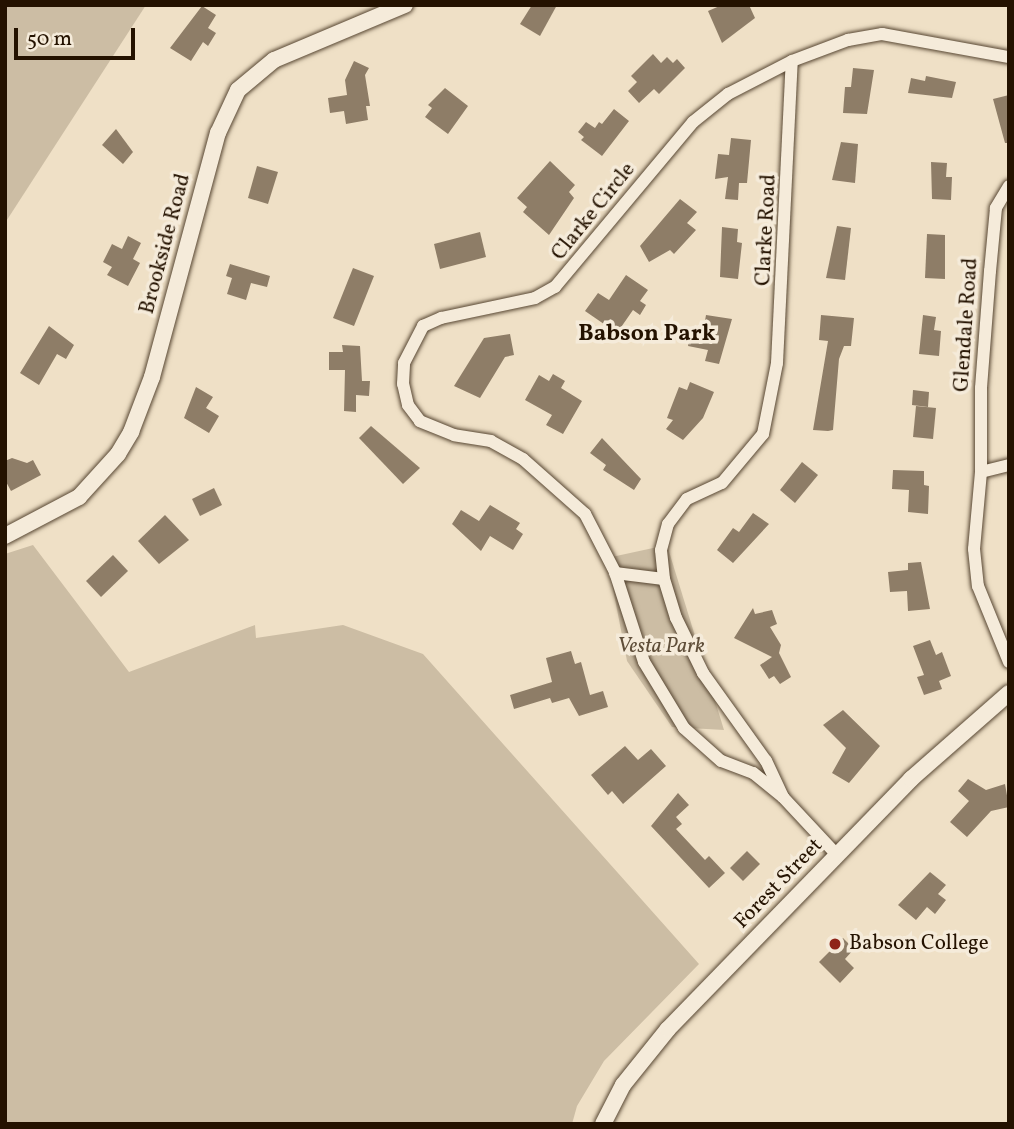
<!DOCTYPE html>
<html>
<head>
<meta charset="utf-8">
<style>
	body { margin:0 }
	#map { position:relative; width:1014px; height:1129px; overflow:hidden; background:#efe0c6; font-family:Vollkorn,serif }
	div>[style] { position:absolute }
	.green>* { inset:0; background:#ccbda4 }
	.building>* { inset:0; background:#8e7d67 }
	.roads { filter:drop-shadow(0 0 2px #574632) drop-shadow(0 0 2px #574632) }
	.minor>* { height:12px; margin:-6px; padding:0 6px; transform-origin:6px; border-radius:6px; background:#f5ebda }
	.tertiary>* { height:16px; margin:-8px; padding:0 8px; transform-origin:8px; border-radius:8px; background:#f5ebda }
	.dots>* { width:19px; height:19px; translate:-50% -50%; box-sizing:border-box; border:4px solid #f5ebda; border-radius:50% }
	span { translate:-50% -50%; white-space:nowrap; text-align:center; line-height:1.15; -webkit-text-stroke:7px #f5ebda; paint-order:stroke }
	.street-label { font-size:21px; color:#241200 }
	.park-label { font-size:21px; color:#5f4e39; font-style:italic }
	.poi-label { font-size:21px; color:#241200 }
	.left { translate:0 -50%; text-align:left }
	.neighbourhood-label { font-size:23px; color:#241200; font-weight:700 }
	.frame { position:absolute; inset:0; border:7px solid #241200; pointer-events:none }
	.scale { position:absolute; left:14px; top:28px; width:121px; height:32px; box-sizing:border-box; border:4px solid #241200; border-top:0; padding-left:9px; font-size:21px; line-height:24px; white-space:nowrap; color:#241200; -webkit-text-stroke:5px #f5ebda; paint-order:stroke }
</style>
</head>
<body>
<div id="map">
	<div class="green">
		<i style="clip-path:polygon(5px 5px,146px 5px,5px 223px)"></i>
		<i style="clip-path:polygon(33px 545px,129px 672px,255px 625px,256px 638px,343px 625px,423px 654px,699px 964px,604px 1061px,577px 1106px,572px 1124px,5px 1124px,5px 554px)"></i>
		<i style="clip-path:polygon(667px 545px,724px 730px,672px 727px,627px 661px,607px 558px)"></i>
	</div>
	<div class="building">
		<i style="clip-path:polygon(532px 5px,557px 5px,540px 36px,520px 24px)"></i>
		<i style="clip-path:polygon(722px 5px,749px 5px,755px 18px,722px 43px,708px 11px)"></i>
		<i style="clip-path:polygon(202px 6px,216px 15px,208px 28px,216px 33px,208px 46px,203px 42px,191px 61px,170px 48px)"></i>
		<i style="clip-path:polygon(653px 54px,661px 63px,667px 57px,673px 63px,677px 59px,685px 68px,659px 94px,654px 89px,639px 103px,628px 91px,637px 82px,631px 76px)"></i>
		<i style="clip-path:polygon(354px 61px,369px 68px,365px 75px,370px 106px,366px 106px,368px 120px,346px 124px,344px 111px,330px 113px,328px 98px,347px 95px,345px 80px)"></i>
		<i style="clip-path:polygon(853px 68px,874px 70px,867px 114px,843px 113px,845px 87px,851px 87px)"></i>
		<i style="clip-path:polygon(926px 76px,956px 82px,952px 98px,908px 93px,911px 78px,925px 81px)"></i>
		<i style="clip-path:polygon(445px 88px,468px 106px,448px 134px,425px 117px,432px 108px,428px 105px)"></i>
		<i style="clip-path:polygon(1009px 95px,1009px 143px,1005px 143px,993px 99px)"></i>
		<i style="clip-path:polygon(614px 109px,629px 121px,602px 156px,581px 140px,584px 137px,578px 132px,586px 122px,595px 128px,599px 122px,602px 124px)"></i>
		<i style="clip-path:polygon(116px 129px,133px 152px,123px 164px,102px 145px)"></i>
		<i style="clip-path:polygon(731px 138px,751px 140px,747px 183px,739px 183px,738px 200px,725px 199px,728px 177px,715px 179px,718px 154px,729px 155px)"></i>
		<i style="clip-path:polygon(841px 142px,858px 144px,855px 183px,832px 180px)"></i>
		<i style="clip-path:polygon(550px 161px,575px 185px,569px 192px,574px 198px,549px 235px,523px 212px,527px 207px,517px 198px)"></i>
		<i style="clip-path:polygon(931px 162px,947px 163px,946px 177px,952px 177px,951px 200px,932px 199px)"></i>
		<i style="clip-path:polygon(257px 166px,278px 172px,268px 204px,248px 198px)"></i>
		<i style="clip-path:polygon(680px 199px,697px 212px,687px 223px,696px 230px,674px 254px,670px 250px,649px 262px,640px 246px)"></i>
		<i style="clip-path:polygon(837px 226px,851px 228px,845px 280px,826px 278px)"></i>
		<i style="clip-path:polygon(722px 227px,738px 229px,737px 242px,742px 243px,738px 279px,720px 277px)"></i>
		<i style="clip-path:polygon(480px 232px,486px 257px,440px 269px,434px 244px)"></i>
		<i style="clip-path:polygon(927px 234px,945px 235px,945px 279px,925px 278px)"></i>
		<i style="clip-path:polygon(128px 236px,141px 243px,133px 259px,140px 263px,128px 286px,107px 275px,112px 267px,103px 262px,112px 244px,122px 249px)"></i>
		<i style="clip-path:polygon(230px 264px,270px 276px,267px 287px,251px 283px,246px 300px,227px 294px,232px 278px,226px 276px)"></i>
		<i style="clip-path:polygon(353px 268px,374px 276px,354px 326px,333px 318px)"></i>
		<i style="clip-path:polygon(626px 275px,648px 290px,640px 301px,646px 305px,640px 315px,633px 310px,617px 333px,585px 311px,598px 293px,609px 300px)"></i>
		<i style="clip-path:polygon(706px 315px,732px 319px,719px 364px,705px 361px,708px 350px,688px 346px,692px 330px,703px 332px)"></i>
		<i style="clip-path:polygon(821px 315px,854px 318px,851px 346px,844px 346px,839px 359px,833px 430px,828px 431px,813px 430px,828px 341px,819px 340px)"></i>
		<i style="clip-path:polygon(923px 315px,936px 317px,934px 330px,941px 331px,939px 356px,919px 354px)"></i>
		<i style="clip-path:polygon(49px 326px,74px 345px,66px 359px,57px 354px,39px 385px,20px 373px)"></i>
		<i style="clip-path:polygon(510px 334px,514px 355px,505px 357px,480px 398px,454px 386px,484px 338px)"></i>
		<i style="clip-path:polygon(342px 345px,360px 346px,362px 381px,370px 381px,369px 396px,356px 395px,356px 412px,344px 411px,345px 370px,329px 370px,329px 352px,343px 352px)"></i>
		<i style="clip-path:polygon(553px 374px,565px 381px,561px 388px,582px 401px,563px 434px,546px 425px,552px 415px,525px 400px,539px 375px,549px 381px)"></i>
		<i style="clip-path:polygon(690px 382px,714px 392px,703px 418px,683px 440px,666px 429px,673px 420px,667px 418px,679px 387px,687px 390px)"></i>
		<i style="clip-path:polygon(196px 387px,213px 397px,206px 408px,219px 416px,209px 433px,184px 418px)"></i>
		<i style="clip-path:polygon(913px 390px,929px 392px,928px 407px,912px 405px)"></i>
		<i style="clip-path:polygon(916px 406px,936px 408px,933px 439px,913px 437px)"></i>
		<i style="clip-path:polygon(371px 426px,420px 468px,403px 484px,359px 438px)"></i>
		<i style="clip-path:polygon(602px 438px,641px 479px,634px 490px,603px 470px,606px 465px,590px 453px)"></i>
		<i style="clip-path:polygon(12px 458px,27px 463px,33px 460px,41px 475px,11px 491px,5px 480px,5px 461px)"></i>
		<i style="clip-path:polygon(802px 462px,818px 475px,795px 503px,780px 490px)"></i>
		<i style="clip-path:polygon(893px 470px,924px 471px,924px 485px,929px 486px,928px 514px,908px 512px,909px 490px,892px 489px)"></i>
		<i style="clip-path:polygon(214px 488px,222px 505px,200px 516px,192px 499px)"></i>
		<i style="clip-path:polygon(490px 505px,520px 523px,516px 529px,523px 534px,513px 550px,490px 536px,481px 551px,452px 524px,461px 510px,479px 521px)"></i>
		<i style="clip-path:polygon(753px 513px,769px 524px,733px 563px,717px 550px,733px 528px,739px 532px)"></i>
		<i style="clip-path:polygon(165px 515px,189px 540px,159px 564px,138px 541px)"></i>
		<i style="clip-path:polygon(113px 555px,128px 571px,101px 597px,86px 581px)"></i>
		<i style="clip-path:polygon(921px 562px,930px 609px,908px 611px,907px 591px,890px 592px,888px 572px,908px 570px,908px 563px)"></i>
		<i style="clip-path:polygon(753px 608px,755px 614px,772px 610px,777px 624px,770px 627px,781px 645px,779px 653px,791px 677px,780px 684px,774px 676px,769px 679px,760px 665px,772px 657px,734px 638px)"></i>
		<i style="clip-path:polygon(930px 640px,936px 655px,942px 652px,951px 676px,939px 681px,942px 689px,924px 695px,917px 677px,924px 675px,913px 646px)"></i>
		<i style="clip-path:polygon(571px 651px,575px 664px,581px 662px,590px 695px,603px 691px,608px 707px,579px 716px,569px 698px,552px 703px,550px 698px,514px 709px,510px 695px,552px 682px,546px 658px)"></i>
		<i style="clip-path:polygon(843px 710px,880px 746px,849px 783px,832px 773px,846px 748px,823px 725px)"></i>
		<i style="clip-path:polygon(625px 746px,638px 760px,651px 749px,666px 766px,623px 804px,612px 791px,608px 795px,591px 775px)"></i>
		<i style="clip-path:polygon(968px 779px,986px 790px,1005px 784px,1009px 807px,991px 811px,967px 837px,950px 822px,969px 801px,958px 791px)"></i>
		<i style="clip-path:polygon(678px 793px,689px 805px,676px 817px,682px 824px,676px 829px,705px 860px,709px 856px,725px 873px,709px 888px,651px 826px)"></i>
		<i style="clip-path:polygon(747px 851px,760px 864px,743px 881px,730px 868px)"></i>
		<i style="clip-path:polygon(930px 872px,946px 885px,938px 894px,946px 900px,935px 914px,927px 907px,916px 920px,898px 905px)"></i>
		<i style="clip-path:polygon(843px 938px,854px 949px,845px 959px,854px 968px,840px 983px,819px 962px)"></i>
	</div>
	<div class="roads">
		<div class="minor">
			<i style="left:1009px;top:186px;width:26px;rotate:121deg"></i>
			<i style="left:996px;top:208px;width:63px;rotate:95.4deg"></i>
			<i style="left:990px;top:271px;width:117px;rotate:94.4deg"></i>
			<i style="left:981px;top:388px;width:84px;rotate:90deg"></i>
			<i style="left:981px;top:472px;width:29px;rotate:-14deg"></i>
			<i style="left:981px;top:472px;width:77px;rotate:95.2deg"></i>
			<i style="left:974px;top:549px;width:37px;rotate:84deg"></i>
			<i style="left:978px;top:586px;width:82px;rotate:67.8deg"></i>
			<i style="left:615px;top:573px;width:49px;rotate:7deg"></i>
			<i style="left:783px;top:797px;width:38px;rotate:-141deg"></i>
			<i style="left:753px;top:773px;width:34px;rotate:-159deg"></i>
			<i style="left:721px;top:761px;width:50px;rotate:-138.3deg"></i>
			<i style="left:684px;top:728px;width:77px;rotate:-121.2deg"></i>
			<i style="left:644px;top:662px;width:95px;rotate:-107.9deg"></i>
			<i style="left:615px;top:572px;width:65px;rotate:-117.3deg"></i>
			<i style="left:585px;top:514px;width:83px;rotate:-138.4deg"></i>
			<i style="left:523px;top:459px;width:37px;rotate:-151deg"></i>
			<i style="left:491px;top:441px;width:37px;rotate:-171deg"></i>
			<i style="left:454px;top:435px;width:37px;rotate:-158deg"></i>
			<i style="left:420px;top:421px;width:20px;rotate:-127deg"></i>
			<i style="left:408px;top:405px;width:22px;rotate:-103deg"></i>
			<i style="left:403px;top:384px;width:21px;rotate:-87deg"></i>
			<i style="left:404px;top:363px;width:42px;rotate:-62.8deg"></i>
			<i style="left:423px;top:326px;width:20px;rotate:-24deg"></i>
			<i style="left:441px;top:318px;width:96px;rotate:-12deg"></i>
			<i style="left:535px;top:298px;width:23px;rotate:-29deg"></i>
			<i style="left:555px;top:287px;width:215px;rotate:-50.1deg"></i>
			<i style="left:693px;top:122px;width:45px;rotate:-38.7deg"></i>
			<i style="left:728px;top:94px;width:72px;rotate:-27.3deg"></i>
			<i style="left:837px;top:855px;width:79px;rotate:-133deg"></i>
			<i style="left:783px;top:797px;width:40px;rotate:-115deg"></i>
			<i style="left:766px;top:761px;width:108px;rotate:-125.6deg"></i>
			<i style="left:703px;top:673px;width:61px;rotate:-116.1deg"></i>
			<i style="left:676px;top:618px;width:41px;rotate:-107.1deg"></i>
			<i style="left:664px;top:579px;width:29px;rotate:-96deg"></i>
			<i style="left:661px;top:550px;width:27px;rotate:-75deg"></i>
			<i style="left:668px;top:524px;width:31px;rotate:-53deg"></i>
			<i style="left:687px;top:499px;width:38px;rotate:-25deg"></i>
			<i style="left:722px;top:483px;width:64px;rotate:-50.1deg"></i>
			<i style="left:763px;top:434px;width:72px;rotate:-78.8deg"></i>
			<i style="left:777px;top:363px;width:302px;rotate:-87.2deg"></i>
			<i style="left:792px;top:61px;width:60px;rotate:-20.6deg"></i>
			<i style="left:848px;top:40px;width:35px;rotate:-10deg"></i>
			<i style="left:882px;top:34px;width:129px;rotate:10.3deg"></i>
		</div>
		<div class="tertiary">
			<i style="left:5px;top:536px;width:84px;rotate:-27.8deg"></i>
			<i style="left:79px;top:497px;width:58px;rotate:-47.8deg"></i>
			<i style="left:118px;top:454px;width:26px;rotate:-59deg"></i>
			<i style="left:131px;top:432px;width:59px;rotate:-69.1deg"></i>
			<i style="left:152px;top:377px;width:253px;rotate:-74.9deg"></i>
			<i style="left:218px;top:133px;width:47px;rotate:-65.1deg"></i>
			<i style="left:238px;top:90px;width:47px;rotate:-39.8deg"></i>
			<i style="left:274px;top:60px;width:142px;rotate:-22.8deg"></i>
			<i style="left:603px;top:1124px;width:44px;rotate:-62.9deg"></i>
			<i style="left:623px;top:1085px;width:72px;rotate:-51.2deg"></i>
			<i style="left:668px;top:1029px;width:349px;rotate:-45.8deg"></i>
			<i style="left:911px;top:779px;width:130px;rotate:-41.3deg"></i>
		</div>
	</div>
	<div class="dots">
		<i style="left:835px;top:944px;background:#8f2418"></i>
	</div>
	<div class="street-label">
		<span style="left:594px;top:212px;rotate:-51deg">Clarke Circle</span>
		<span style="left:767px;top:230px;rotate:-87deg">Clarke Road</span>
		<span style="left:166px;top:244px;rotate:-75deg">Brookside Road</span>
		<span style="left:967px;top:325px;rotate:-86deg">Glendale Road</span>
		<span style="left:779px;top:884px;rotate:-46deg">Forest Street</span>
	</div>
	<div class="park-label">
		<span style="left:661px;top:647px">Vesta Park</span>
	</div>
	<div class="poi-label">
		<span class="left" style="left:849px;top:944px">Babson College</span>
	</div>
	<div class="neighbourhood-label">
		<span style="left:647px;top:334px">Babson Park</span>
	</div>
	<div class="frame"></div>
	<div class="scale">50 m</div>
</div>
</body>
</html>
